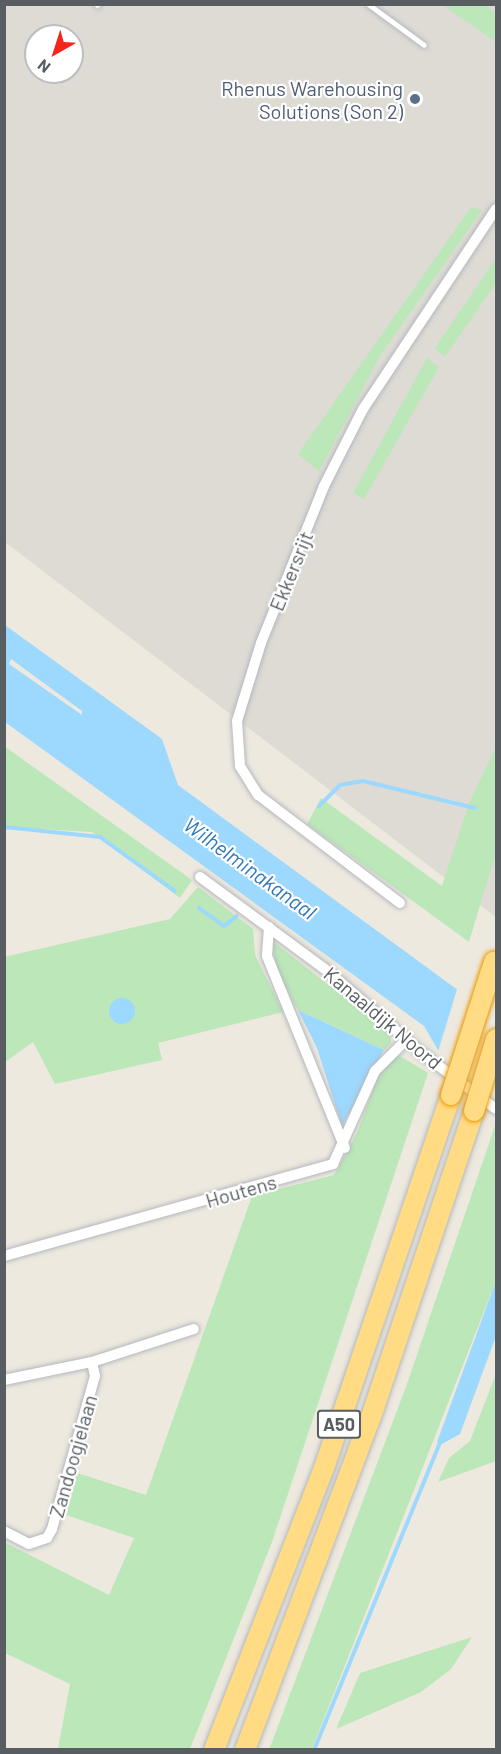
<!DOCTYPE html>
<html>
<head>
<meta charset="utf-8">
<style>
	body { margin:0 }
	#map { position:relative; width:501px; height:1754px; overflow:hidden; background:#ede9df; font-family:Barlow,sans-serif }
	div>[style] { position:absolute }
	.industrial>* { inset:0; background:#dddbd4 }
	.green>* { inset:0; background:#bbe7b9 }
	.water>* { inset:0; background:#9dd8ff }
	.round { border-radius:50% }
	.pier>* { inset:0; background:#ede9df }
	.stream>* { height:4px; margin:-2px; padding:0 2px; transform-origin:2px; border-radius:2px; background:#9dd8ff }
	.roads { filter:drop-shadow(0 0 2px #b5b8be) drop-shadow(0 0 2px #b5b8be) }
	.service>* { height:5px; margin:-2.5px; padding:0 2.5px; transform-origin:2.5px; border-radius:2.5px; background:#fff }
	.minor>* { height:10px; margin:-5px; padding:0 5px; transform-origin:5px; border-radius:5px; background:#fff }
	.motorway>* { height:20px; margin:-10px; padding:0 10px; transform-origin:10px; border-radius:10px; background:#ffdb84 }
	.bridges { filter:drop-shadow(0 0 2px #ec9900) drop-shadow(0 0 2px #ec9900) }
	.motorway-bridge>* { height:20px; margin:-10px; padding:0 10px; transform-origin:10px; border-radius:10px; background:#ffdb84 }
	.dots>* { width:16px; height:16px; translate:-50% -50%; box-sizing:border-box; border:3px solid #fff; border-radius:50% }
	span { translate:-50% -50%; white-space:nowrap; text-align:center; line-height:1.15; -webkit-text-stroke:4.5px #fff; paint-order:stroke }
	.shield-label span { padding:2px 4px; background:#fff; border:2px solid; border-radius:4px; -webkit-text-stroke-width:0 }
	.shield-label { font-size:18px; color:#585d62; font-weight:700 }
	.service-label { font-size:20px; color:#4e5e75 }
	.right { translate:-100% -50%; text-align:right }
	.street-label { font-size:20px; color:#585d62 }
	.water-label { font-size:21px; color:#3379b8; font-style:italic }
	.frame { position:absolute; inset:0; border:6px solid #585d62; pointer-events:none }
	.north { position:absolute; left:24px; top:24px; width:60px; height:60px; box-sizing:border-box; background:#fff; border:2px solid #bcbec0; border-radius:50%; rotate:219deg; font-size:16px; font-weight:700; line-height:24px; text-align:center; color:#585d62 }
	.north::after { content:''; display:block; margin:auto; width:21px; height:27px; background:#f6251c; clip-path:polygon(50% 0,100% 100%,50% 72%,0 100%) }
</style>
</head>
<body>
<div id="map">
	<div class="industrial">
		<i style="clip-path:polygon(evenodd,4px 5px,496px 5px,496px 917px,5px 542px,4px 5px,36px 36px,72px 36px,72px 72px,36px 72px,36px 36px)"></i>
	</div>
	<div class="green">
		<i style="clip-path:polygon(443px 5px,484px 5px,496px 14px,496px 42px)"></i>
		<i style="clip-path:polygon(471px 207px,482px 210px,380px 356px,319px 471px,298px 454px)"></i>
		<i style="clip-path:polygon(496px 258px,496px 283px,445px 357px,435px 348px)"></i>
		<i style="clip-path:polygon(427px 358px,439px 367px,364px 499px,353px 493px)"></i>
		<i style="clip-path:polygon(4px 746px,192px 880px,180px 898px,92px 832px,5px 827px)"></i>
		<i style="clip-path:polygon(496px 747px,496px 852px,469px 942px,307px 824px,321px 798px,442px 886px,470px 801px)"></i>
		<i style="clip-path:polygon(198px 887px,253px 929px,255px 955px,283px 1012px,158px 1043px,162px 1060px,55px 1084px,33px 1042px,5px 1062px,4px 957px,170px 919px)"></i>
		<i style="clip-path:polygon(271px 940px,391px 1034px,391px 1043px,384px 1050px,298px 1010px,279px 976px)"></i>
		<i style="clip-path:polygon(398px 1055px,428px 1073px,272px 1542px,190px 1749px,58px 1749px,70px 1684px,5px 1653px,4px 1542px,109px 1595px,134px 1538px,66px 1515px,77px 1473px,146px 1495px,252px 1196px,334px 1175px,357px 1133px,380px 1071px)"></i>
		<i style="clip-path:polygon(496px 1123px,496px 1281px,312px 1749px,269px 1750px,407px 1384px)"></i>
		<i style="clip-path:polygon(496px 1374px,496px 1461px,438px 1482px,449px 1458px,470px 1441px)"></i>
		<i style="clip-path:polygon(472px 1637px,451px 1669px,421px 1692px,336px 1729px,360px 1673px)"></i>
	</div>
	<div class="water">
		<i style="clip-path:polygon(evenodd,5px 625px,162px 739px,178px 785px,496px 1018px,442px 1057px,424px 1026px,5px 722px,5px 625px,11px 659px,82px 711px,82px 715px,9px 664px,11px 659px)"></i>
		<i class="round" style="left:109px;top:998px;width:26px;height:26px"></i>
		<i style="clip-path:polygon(298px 1010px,384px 1050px,342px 1126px,317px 1048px)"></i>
		<i style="clip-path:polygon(496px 1281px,496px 1336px,460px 1434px,442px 1444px,437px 1442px)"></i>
	</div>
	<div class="pier">
		<i style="clip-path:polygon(458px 986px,496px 1014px,496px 1101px,437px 1055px)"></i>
	</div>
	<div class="stream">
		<i style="left:319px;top:806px;width:30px;rotate:-45deg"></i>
		<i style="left:340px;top:785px;width:23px;rotate:-10deg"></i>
		<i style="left:363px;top:781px;width:115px;rotate:13.6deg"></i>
		<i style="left:4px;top:827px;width:97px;rotate:5.9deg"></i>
		<i style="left:100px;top:837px;width:92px;rotate:35.8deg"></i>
		<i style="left:199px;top:908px;width:31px;rotate:36deg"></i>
		<i style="left:224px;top:926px;width:16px;rotate:-38deg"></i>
		<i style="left:314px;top:1750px;width:332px;rotate:-67.7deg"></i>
	</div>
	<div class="roads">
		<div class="service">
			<i style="left:368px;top:4px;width:69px;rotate:36.2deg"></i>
			<i style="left:97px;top:5px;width:1px;rotate:-45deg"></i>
		</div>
		<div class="minor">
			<i style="left:200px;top:877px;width:162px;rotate:36.4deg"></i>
			<i style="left:330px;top:973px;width:123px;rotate:41.1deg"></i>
			<i style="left:423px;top:1054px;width:91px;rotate:37deg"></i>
			<i style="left:400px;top:903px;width:178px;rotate:-142.7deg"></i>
			<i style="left:258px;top:795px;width:34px;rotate:-122deg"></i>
			<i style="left:240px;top:766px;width:45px;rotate:-93.8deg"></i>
			<i style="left:237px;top:721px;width:82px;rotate:-72.9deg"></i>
			<i style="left:261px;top:643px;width:169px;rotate:-68.1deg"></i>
			<i style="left:324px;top:486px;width:86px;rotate:-63.1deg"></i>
			<i style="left:363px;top:409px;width:240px;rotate:-56.4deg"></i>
			<i style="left:269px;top:927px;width:29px;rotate:94deg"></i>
			<i style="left:267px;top:956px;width:207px;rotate:67.9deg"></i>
			<i style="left:4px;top:1256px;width:342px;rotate:-15.6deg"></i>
			<i style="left:333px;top:1164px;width:102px;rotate:-65.7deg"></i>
			<i style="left:375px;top:1071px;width:45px;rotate:-45deg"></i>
			<i style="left:92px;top:1362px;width:107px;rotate:-17.9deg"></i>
			<i style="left:4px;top:1380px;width:90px;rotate:-11.6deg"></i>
			<i style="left:92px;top:1362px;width:14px;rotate:78deg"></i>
			<i style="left:95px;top:1376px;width:159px;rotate:105.7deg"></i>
			<i style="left:52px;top:1529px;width:10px;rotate:119deg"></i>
			<i style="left:47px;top:1538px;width:19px;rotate:162deg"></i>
			<i style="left:29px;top:1544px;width:28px;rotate:-153deg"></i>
		</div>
		<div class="motorway">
			<i style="left:214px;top:1750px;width:303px;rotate:-68.7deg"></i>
			<i style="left:324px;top:1468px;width:394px;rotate:-71.2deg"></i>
			<i style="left:245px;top:1750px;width:366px;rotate:-69.3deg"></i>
			<i style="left:374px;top:1408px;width:313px;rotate:-71.4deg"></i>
		</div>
	</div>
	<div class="bridges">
		<div class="motorway-bridge">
			<i style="left:451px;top:1095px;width:140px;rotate:-72.1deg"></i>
			<i style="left:474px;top:1111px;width:75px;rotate:-73deg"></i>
		</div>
	</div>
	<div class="dots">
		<i style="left:415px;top:99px;background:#5c6f8a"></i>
	</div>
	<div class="shield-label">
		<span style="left:339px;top:1424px">A50</span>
	</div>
	<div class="service-label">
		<span class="right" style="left:403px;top:100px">Rhenus Warehousing<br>Solutions (Son 2)</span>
	</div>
	<div class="street-label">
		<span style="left:291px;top:571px;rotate:-68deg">Ekkersrijt</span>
		<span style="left:383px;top:1018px;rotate:40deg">Kanaaldijk Noord</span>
		<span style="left:241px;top:1191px;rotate:-16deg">Houtens</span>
		<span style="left:73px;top:1456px;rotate:-74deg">Zandoogjelaan</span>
	</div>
	<div class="water-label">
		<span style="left:250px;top:868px;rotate:36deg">Wilhelminakanaal</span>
	</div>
	<div class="frame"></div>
	<div class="north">N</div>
</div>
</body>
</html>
